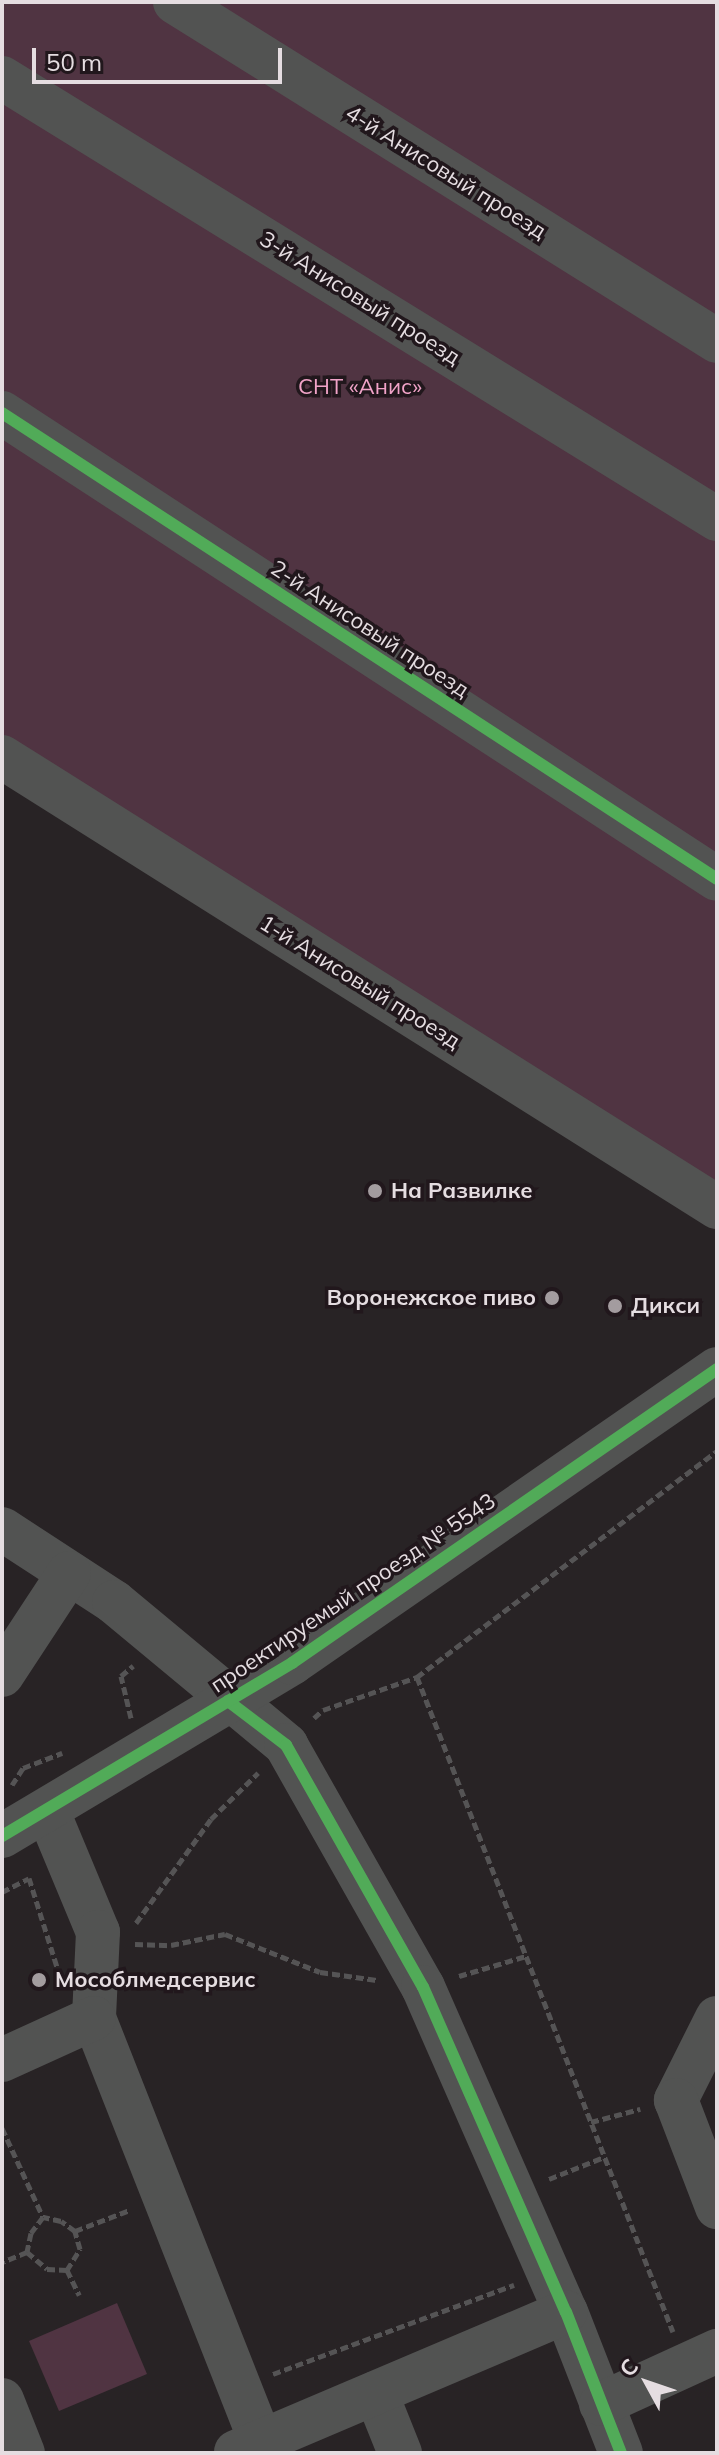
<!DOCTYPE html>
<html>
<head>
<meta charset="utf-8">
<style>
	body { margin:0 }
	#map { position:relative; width:719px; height:2455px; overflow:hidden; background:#282325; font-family:Mulish,sans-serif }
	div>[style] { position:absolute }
	.green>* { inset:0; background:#503442 }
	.path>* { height:5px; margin-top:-2.5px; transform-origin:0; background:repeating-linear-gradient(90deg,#555455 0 8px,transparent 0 12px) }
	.minor>* { height:44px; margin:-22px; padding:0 22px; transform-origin:22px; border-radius:22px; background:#525352 }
	.cycleway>* { height:12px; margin:-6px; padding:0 6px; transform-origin:6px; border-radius:6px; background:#51ab58 }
	.dots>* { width:22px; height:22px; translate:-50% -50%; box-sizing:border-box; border:4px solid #21171c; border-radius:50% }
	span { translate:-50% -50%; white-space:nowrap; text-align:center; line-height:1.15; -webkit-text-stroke:7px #21171c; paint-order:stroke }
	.street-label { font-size:22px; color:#e5dde1 }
	.park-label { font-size:22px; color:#f1a3c8 }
	.poi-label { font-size:22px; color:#e5dde1; font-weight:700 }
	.left { translate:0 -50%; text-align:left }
	.right { translate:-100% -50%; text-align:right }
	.frame { position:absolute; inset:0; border:4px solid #e5dde1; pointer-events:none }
	.north { position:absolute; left:607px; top:2343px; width:80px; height:80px; -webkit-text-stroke:6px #21171c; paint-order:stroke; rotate:310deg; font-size:22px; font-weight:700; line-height:32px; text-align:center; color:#e5dde1 }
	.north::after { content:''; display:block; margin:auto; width:28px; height:36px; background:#e5dde1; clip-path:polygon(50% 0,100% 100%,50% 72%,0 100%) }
	.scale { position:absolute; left:32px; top:48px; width:250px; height:36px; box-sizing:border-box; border:4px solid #e5dde1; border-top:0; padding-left:10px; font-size:24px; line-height:28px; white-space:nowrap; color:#e5dde1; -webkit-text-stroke:6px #21171c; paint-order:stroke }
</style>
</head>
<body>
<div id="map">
	<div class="green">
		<i style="clip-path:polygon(2px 2px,717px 2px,717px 1215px,2px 772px)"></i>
		<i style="clip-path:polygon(117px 2303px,147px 2374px,59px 2411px,29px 2341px)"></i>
	</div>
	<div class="path">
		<i style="left:417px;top:1677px;width:703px;rotate:68.65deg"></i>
		<i style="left:131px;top:1718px;width:43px;rotate:-103.4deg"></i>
		<i style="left:121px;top:1676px;width:16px;rotate:-40deg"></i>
		<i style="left:314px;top:1718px;width:12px;rotate:-42deg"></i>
		<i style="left:323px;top:1710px;width:100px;rotate:-19.3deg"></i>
		<i style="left:417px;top:1677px;width:376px;rotate:-37deg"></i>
		<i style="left:12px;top:1785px;width:20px;rotate:-57deg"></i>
		<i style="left:23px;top:1768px;width:42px;rotate:-21deg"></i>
		<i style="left:2px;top:1892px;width:30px;rotate:-27deg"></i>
		<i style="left:29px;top:1878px;width:93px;rotate:72.5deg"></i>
		<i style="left:136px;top:1923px;width:128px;rotate:-54.2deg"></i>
		<i style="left:211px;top:1819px;width:66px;rotate:-44.4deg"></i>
		<i style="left:135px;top:1944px;width:36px;rotate:2deg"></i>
		<i style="left:171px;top:1945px;width:55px;rotate:-11.5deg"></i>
		<i style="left:225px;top:1934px;width:102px;rotate:21.8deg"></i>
		<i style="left:320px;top:1972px;width:57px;rotate:8.1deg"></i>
		<i style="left:459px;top:1976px;width:70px;rotate:-16.6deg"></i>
		<i style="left:591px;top:2122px;width:51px;rotate:-14.9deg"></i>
		<i style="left:2px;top:2128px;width:98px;rotate:65.3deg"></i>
		<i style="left:43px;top:2217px;width:20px;rotate:127deg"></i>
		<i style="left:31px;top:2233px;width:19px;rotate:102deg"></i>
		<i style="left:27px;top:2252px;width:27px;rotate:158deg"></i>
		<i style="left:549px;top:2179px;width:59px;rotate:-21.8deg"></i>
		<i style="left:75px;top:2231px;width:59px;rotate:-20.9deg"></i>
		<i style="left:27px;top:2252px;width:26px;rotate:40deg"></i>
		<i style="left:47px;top:2269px;width:20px;rotate:3deg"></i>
		<i style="left:67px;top:2270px;width:25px;rotate:-58deg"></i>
		<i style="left:80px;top:2249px;width:19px;rotate:-106deg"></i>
		<i style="left:75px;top:2231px;width:17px;rotate:-144deg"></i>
		<i style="left:61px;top:2221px;width:18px;rotate:-167deg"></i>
		<i style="left:67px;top:2270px;width:28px;rotate:64deg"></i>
		<i style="left:273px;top:2374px;width:257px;rotate:-20.3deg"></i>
	</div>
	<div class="minor">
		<i style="left:175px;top:2px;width:639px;rotate:32.02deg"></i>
		<i style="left:2px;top:78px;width:840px;rotate:31.67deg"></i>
		<i style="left:2px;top:413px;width:853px;rotate:33.09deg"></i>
		<i style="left:2px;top:757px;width:845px;rotate:32.19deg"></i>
		<i style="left:2px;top:1529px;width:134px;rotate:33.1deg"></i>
		<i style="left:114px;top:1602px;width:224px;rotate:39.7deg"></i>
		<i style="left:286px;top:1745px;width:278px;rotate:60.5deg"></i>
		<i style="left:423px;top:1987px;width:355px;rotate:66.3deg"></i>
		<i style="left:566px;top:2312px;width:151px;rotate:68.7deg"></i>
		<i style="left:2px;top:1675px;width:122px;rotate:-56.7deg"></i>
		<i style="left:48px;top:1812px;width:130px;rotate:67.4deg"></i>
		<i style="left:98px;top:1932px;width:86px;rotate:92.7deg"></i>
		<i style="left:94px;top:2018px;width:455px;rotate:68.5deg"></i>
		<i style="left:2px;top:1836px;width:338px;rotate:-30.8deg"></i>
		<i style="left:292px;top:1663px;width:517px;rotate:-34.67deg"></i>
		<i style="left:717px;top:2018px;width:92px;rotate:116.6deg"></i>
		<i style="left:676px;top:2100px;width:115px;rotate:69deg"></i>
		<i style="left:2px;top:2060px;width:101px;rotate:-24.5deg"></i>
		<i style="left:376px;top:2393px;width:65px;rotate:68.2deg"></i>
		<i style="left:2px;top:2400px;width:57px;rotate:68.4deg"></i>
		<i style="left:601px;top:2404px;width:128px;rotate:-24.6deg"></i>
		<i style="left:236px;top:2452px;width:358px;rotate:-23deg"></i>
	</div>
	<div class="cycleway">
		<i style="left:2px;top:413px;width:853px;rotate:33.09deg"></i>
		<i style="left:228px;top:1701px;width:73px;rotate:37.2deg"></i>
		<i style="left:286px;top:1745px;width:278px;rotate:60.5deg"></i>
		<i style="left:423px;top:1987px;width:355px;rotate:66.3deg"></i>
		<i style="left:566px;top:2312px;width:151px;rotate:68.7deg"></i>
		<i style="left:2px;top:1836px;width:338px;rotate:-30.8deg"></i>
		<i style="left:292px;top:1663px;width:517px;rotate:-34.67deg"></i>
	</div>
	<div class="dots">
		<i style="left:375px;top:1191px;background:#a39c9f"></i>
		<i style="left:552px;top:1298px;background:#a39c9f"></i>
		<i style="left:615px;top:1306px;background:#a39c9f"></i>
		<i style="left:39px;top:1980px;background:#a39c9f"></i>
	</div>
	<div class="street-label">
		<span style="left:446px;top:172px;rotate:32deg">4-й Анисовый проезд</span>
		<span style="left:360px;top:298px;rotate:32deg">3-й Анисовый проезд</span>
		<span style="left:370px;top:629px;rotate:33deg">2-й Анисовый проезд</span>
		<span style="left:360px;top:982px;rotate:32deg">1-й Анисовый проезд</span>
		<span style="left:353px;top:1593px;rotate:-34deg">проектируемый проезд № 5543</span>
	</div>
	<div class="park-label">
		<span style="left:360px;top:387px">СНТ «Анис»</span>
	</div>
	<div class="poi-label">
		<span class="left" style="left:391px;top:1191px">На Развилке</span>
		<span class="right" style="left:536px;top:1298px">Воронежское пиво</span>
		<span class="left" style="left:631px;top:1306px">Дикси</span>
		<span class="left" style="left:55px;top:1980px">Мособлмедсервис</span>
	</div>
	<div class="frame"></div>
	<div class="north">С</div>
	<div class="scale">50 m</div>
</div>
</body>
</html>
